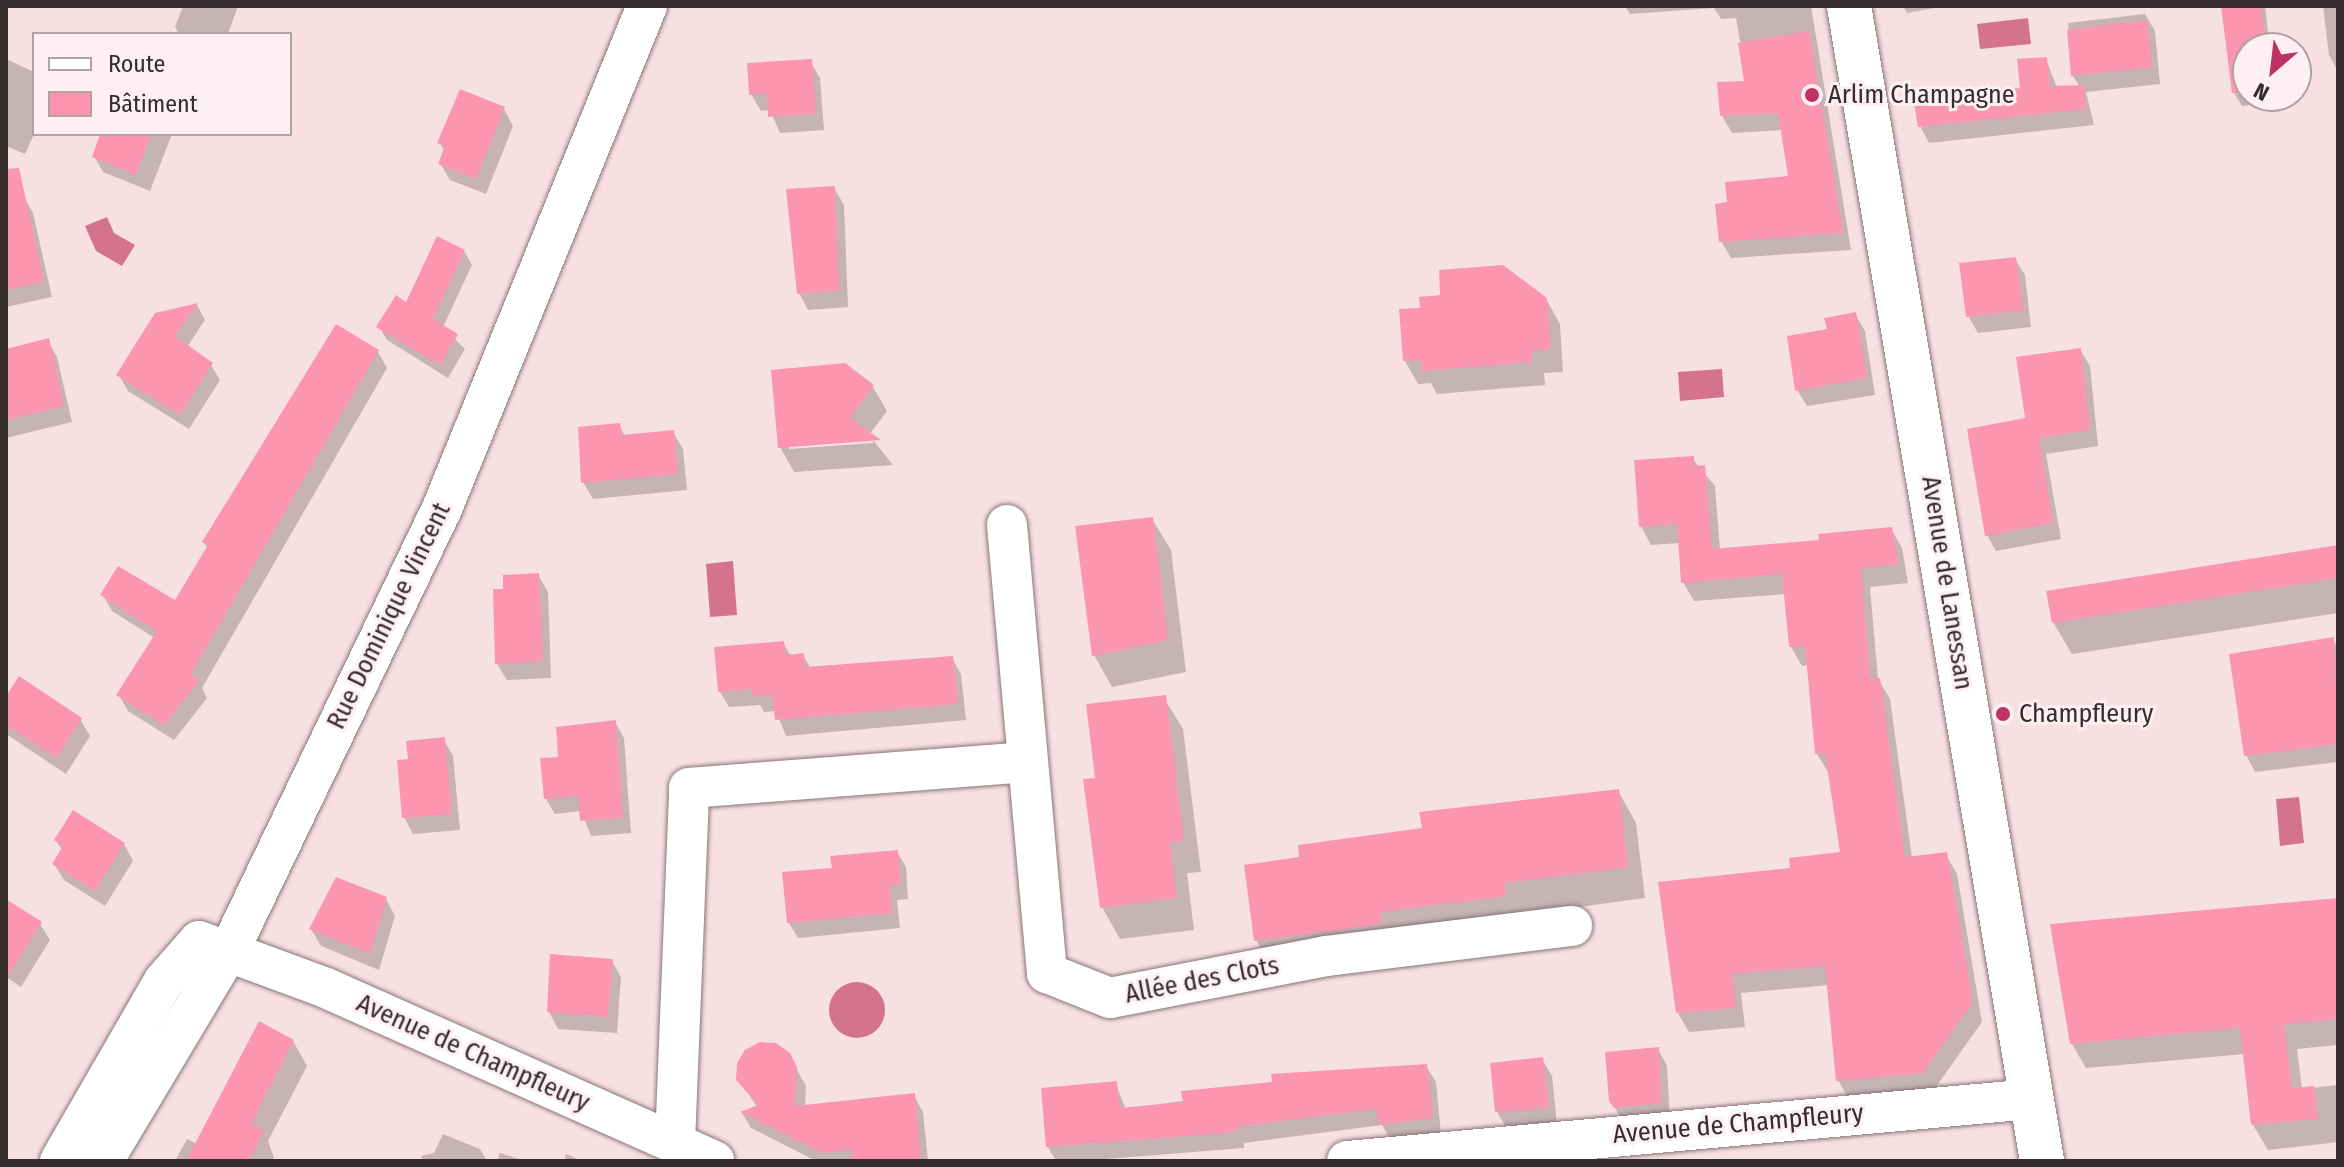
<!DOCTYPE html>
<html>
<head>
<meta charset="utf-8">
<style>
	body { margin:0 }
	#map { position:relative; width:2344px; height:1167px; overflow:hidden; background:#f7e0e4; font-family:"Fira Sans Condensed",sans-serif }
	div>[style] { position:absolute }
	.water>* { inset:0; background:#d4738d }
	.round { border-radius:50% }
	.shadow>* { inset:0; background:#0003 }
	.building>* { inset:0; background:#fc96b0 }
	.roads { filter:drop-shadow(0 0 2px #897579) drop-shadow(0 0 2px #897579) }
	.minor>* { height:40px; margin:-20px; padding:0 20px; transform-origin:20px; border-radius:20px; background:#fff }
	.primary>* { height:44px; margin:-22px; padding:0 22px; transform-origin:22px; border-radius:22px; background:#fff }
	.dots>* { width:22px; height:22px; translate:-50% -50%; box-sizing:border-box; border:4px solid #fef0f2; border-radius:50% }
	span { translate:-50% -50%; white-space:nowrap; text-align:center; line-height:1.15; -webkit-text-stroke:6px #fef0f2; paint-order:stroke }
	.poi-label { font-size:26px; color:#352c2e }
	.left { translate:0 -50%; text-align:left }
	.street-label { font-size:26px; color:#352c2e }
	.frame { position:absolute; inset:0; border:8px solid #352c2e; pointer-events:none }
	.legend { position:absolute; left:32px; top:32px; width:260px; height:104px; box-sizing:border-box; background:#fef0f2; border:2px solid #aea2a4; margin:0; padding:10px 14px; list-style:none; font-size:24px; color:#352c2e }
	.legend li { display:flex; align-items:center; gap:16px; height:40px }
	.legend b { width:40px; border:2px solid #aea2a4 }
	.north { position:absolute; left:2232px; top:32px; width:80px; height:80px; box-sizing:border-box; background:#fef0f2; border:2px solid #aea2a4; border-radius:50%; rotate:208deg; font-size:22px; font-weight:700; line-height:32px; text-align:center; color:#352c2e }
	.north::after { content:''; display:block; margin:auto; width:28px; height:36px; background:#be3164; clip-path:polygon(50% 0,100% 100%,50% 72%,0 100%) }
</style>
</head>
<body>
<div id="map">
	<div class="water">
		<i style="clip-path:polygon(2028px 18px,2031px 44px,1980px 49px,1977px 24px)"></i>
		<i style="clip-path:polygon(107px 217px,114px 233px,135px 245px,122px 266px,96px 251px,85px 226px)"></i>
		<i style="clip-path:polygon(1722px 369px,1724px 397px,1680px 401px,1678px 372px)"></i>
		<i style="clip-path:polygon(733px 561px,737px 615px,710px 617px,706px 564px)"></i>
		<i style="clip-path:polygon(2299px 797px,2304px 843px,2280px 846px,2276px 799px)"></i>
		<i class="round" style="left:829px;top:982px;width:56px;height:56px"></i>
	</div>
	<div class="shadow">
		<i style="clip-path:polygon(183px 6px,238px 6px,228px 34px,179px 34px,175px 27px)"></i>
		<i style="clip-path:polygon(1625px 6px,1811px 6px,1851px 250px,1731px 258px,1721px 241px,1790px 178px,1783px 130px,1732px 133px,1722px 116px,1747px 83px,1736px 18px,1721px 19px,1714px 8px,1630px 14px)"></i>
		<i style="clip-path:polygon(1903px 6px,1945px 6px,1907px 13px)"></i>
		<i style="clip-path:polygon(2223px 6px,2265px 6px,2270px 48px,2248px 48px,2248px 96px,2276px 96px,2277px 102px,2242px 106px,2234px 93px)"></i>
		<i style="clip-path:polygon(2323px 6px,2338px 6px,2338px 71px,2329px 55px)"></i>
		<i style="clip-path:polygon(2145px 14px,2155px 31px,2160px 84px,2086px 92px,2094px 125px,1929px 143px,1920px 126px,2022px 89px,2046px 59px,2057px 88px,2080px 87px,2073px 76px,2068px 23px)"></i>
		<i style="clip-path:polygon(6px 59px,34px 72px,34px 134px,25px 154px,6px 146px)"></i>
		<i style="clip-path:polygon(810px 61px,820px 78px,824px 130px,780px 133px,770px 110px,761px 111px,751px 94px)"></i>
		<i style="clip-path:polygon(504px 109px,513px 126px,486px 194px,450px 180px,440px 163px,445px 152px,440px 143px)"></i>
		<i style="clip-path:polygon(102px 134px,172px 134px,150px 191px,103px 172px,94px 156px)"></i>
		<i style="clip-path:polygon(834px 188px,844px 205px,848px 307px,808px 310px,799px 293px)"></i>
		<i style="clip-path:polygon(24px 197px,33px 213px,52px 297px,6px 307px,6px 202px)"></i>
		<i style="clip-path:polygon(464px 251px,472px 265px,443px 327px,465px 349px,448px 378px,387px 340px,379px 327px)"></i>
		<i style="clip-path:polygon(2015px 259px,2025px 275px,2031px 327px,1978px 333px,1968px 316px)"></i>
		<i style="clip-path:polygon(1546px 299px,1560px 324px,1563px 372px,1544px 373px,1545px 385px,1437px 394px,1431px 383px,1418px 384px,1405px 361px)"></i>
		<i style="clip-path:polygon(197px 305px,205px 320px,187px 347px,211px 365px,220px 380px,189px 429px,128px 391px,119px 375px,157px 315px)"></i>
		<i style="clip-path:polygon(1855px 314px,1865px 331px,1875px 395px,1807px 406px,1797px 390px,1830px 331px)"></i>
		<i style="clip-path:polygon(337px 327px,378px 352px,387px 368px,202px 688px,207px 698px,174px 740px,128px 711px,119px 695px,155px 638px,112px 611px,103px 595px,176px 603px,208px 549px,204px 542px)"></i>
		<i style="clip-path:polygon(48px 341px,57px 357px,72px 422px,6px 438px,6px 351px)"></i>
		<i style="clip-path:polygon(2080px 350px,2090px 366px,2098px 446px,2046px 454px,2061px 539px,1996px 551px,1987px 535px,2027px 420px)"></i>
		<i style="clip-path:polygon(evenodd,873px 387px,887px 411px,869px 435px,893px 465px,794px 472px,780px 447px,873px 387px,873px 439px,873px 443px,789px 449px,789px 445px,873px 439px)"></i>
		<i style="clip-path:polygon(619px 425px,625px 436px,673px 432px,683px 449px,687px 490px,593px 499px,583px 482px)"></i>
		<i style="clip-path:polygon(1692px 458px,1715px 486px,1720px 550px,1821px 542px,1891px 529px,1902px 548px,1908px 583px,1870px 587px,1878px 679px,1890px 699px,1912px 858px,1946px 855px,1957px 874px,1982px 1022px,1933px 1091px,1849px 1099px,1838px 1080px,1829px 985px,1741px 993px,1745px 1027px,1689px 1032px,1678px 1013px,1793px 870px,1842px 854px,1828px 772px,1817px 754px,1808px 665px,1802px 666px,1791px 647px,1786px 594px,1694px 601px,1683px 582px,1680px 543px,1651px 545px,1641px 526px)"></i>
		<i style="clip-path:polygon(1152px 519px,1171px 550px,1186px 672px,1112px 687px,1094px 655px)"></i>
		<i style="clip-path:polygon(2338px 547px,2338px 613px,2072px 654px,2053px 622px)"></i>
		<i style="clip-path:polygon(538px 575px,548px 592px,551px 678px,507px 680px,497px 664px)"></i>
		<i style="clip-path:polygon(2333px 640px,2338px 648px,2338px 762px,2255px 772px,2246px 755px)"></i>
		<i style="clip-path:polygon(783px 643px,791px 656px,803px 655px,811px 669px,952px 658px,961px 674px,966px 720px,786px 736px,776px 711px,764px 712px,760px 705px,729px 707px,720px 692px)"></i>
		<i style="clip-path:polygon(1164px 698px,1183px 729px,1201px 872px,1187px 873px,1194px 930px,1120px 939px,1102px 907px,1098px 780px)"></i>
		<i style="clip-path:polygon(6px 699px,80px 719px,90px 736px,66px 774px,6px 734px)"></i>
		<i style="clip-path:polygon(615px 722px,624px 738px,631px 833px,591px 836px,581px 811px,555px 814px,546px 799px,560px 759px)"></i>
		<i style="clip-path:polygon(444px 740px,453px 756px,460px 830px,413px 834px,404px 817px)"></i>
		<i style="clip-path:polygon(1618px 791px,1636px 823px,1645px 898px,1521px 915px,1274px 972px,1256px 940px,1302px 859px)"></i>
		<i style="clip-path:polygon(56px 840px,124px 844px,133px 861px,105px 906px,64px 880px,54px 864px,62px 850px)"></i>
		<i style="clip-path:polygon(897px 852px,906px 867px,908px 899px,897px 900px,900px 928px,798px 938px,789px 923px,834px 870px)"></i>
		<i style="clip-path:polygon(386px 899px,395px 916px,379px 970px,321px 946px,311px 929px)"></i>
		<i style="clip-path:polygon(2338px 900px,2338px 1045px,2297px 1049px,2302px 1089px,2338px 1085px,2338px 1142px,2268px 1150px,2253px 1125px,2245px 1054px,2086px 1068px,2072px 1044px)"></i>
		<i style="clip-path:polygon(6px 902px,40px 924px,50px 940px,21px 987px,6px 977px)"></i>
		<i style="clip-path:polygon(612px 961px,621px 977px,617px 1033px,558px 1029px,549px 1012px)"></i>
		<i style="clip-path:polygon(293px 1041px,307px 1066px,268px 1141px,275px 1161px,175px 1161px,187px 1139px,201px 1146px)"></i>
		<i style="clip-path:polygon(1658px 1049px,1667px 1066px,1670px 1120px,1621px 1118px,1611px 1101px)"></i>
		<i style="clip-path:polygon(788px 1054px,806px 1086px,805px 1107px,914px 1096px,923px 1112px,928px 1161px,816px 1161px,751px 1128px,742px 1113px,757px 1107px,739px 1079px)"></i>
		<i style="clip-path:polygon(1542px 1059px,1552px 1076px,1557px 1124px,1507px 1129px,1497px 1112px)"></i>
		<i style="clip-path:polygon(1426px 1066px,1436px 1082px,1441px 1134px,1391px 1140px,1382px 1125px,1244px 1143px,1244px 1148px,1081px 1161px,1056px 1161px,1048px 1147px,1115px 1083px,1126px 1109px)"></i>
		<i style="clip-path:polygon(443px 1134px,480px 1149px,487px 1161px,424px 1161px,421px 1156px,434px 1153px)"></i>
		<i style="clip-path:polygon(500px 1153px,525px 1161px,497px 1161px)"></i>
		<i style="clip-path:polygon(566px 1154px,582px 1161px,564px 1161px)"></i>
	</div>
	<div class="building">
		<i style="clip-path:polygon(2221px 6px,2261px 6px,2266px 48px,2248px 48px,2248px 92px,2232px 93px)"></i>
		<i style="clip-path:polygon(2147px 20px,2152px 67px,2071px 76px,2067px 30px)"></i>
		<i style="clip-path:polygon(1809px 31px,1843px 233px,1719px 242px,1715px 204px,1727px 202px,1725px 182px,1788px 176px,1778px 113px,1720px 116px,1717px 82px,1744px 81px,1738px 43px)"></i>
		<i style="clip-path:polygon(2047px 57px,2050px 86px,2084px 85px,2086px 109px,1918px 127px,1913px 98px,2020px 88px,2017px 59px)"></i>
		<i style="clip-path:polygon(812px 59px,816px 114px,768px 117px,767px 93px,749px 95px,747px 63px)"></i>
		<i style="clip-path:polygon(460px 89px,505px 107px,476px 179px,438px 164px,445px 146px,437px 143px)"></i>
		<i style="clip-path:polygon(100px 134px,151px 134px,136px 175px,92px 157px)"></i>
		<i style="clip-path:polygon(19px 168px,44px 282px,6px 290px,6px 169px)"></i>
		<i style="clip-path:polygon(835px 186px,839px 291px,797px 294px,786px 189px)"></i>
		<i style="clip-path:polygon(437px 236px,465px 250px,433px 319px,458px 334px,440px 365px,376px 327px,396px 295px,406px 302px)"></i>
		<i style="clip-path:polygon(2016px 257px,2023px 310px,1966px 317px,1959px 263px)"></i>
		<i style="clip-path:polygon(1503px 265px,1547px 298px,1551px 349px,1532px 350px,1532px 362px,1422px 371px,1421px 360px,1403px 361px,1399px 309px,1420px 308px,1419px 297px,1440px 295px,1439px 270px)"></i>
		<i style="clip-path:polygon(198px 303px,175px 336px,213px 363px,180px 415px,116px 375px,155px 313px)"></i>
		<i style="clip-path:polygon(1856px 312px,1867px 378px,1795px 391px,1787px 336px,1827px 329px,1824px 318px)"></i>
		<i style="clip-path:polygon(336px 324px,379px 350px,191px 674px,200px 680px,164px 725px,116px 695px,157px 631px,100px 595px,118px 566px,175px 600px,208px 545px,202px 542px)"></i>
		<i style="clip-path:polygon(49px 338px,64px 406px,6px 420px,6px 349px)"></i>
		<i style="clip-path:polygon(2081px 348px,2090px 430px,2039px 438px,2053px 523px,1985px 536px,1967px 429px,2025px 418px,2016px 357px)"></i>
		<i style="clip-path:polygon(845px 363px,874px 385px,850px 418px,881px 440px,778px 448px,771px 370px)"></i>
		<i style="clip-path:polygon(620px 423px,622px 435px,674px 430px,678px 474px,581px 483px,578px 427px)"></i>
		<i style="clip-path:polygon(1694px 456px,1694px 466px,1705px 465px,1712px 549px,1819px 540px,1818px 534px,1892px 527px,1898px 564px,1861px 568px,1870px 679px,1880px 678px,1905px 857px,1947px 852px,1973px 1002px,1923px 1073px,1836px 1081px,1825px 966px,1732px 974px,1736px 1008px,1676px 1013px,1658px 882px,1790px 868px,1789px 858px,1840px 852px,1825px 753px,1815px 754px,1805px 646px,1789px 647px,1782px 574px,1681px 583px,1677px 524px,1639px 527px,1634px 460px)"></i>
		<i style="clip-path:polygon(1153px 517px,1168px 640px,1092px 656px,1075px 526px)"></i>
		<i style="clip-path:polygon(2338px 545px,2338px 578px,2052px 623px,2046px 591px)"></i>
		<i style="clip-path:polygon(539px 573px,543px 661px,495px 664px,493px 589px,503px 589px,503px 575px)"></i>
		<i style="clip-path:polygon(2334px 637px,2338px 744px,2244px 756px,2229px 654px)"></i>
		<i style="clip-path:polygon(784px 641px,786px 655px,804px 653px,805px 667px,953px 656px,958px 704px,775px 720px,772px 695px,753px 697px,752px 689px,718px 692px,714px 647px)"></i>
		<i style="clip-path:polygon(19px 676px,82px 718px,57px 758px,6px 725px,6px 696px)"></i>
		<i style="clip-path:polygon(1166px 695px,1184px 841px,1170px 842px,1177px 898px,1100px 908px,1083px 779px,1095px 778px,1086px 704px)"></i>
		<i style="clip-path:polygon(616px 720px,623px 818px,580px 821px,578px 796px,544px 799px,540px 758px,558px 757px,556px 727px)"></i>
		<i style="clip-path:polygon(445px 737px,452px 814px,402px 818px,397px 760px,408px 759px,406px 741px)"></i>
		<i style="clip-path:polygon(1619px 789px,1628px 867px,1504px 883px,1506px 896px,1380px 912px,1382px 924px,1254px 941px,1244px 865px,1299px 857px,1298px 845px,1422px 828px,1419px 812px)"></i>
		<i style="clip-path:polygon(73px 810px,125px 843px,95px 891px,52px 864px,63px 846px,54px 840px)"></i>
		<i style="clip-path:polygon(898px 850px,901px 884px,890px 885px,892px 913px,787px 923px,782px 872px,832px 868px,830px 856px)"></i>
		<i style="clip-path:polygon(336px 877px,387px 897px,370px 954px,309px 929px)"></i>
		<i style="clip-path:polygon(2338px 898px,2338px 1019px,2284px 1024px,2292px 1088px,2314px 1086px,2318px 1119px,2251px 1125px,2240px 1028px,2070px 1044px,2050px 924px)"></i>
		<i style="clip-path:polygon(6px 899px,42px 922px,6px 979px)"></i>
		<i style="clip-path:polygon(550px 954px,613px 959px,608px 1017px,547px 1012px)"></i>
		<i style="clip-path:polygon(259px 1021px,294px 1040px,251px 1124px,264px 1131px,248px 1161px,186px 1161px)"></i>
		<i style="clip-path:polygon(760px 1042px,776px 1043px,790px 1053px,797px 1067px,795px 1106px,915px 1093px,921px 1161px,852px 1161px,851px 1149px,822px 1153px,740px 1112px,758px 1105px,736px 1080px,737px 1063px,745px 1050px)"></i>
		<i style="clip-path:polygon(1659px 1047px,1661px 1103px,1614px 1108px,1609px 1101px,1605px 1052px)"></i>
		<i style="clip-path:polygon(1543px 1057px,1549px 1108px,1495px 1112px,1490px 1063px)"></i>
		<i style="clip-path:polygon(1427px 1064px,1433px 1118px,1380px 1125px,1375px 1109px,1236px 1127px,1236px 1132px,1046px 1147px,1041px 1088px,1117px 1081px,1120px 1108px,1183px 1102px,1181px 1091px,1272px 1082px,1271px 1074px)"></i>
	</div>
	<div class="roads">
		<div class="minor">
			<i style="left:1007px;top:525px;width:450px;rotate:84.9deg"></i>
			<i style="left:1047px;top:973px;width:68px;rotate:21.6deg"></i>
			<i style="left:1110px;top:998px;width:221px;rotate:-11deg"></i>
			<i style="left:1327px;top:956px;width:247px;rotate:-7deg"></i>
			<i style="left:675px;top:1143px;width:355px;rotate:-87.7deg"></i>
			<i style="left:689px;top:788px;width:336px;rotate:-4.4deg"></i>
			<i style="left:60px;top:1161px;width:208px;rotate:-60deg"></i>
			<i style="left:164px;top:981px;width:53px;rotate:-48.8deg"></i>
			<i style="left:199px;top:941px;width:135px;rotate:20.3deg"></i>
			<i style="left:326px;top:988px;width:425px;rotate:24deg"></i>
			<i style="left:103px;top:1161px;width:247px;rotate:-59.1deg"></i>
			<i style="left:230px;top:949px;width:486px;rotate:-64.3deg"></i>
			<i style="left:441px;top:511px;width:545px;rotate:-67.81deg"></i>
			<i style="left:1347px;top:1161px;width:688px;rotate:-5.17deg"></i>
		</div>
		<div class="primary">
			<i style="left:1849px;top:6px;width:1171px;rotate:80.51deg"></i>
		</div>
	</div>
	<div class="dots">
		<i style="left:1812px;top:95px;background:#be3164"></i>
		<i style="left:2003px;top:714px;background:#be3164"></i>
	</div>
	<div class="poi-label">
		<span class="left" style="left:1828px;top:95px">Arlim Champagne</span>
		<span class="left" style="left:2019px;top:714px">Champfleury</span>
	</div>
	<div class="street-label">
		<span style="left:1947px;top:583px;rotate:81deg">Avenue de Lanessan</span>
		<span style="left:389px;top:616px;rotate:-64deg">Rue Dominique Vincent</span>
		<span style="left:1202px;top:980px;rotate:-11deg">Allée des Clots</span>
		<span style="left:473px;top:1053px;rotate:24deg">Avenue de Champfleury</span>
		<span style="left:1738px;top:1124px;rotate:-5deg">Avenue de Champfleury</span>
	</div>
	<div class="frame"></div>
	<ul class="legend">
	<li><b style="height:10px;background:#fff"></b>Route</li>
	<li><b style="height:22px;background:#fc96b0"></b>Bâtiment</li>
	</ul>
	<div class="north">N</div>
</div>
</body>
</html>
